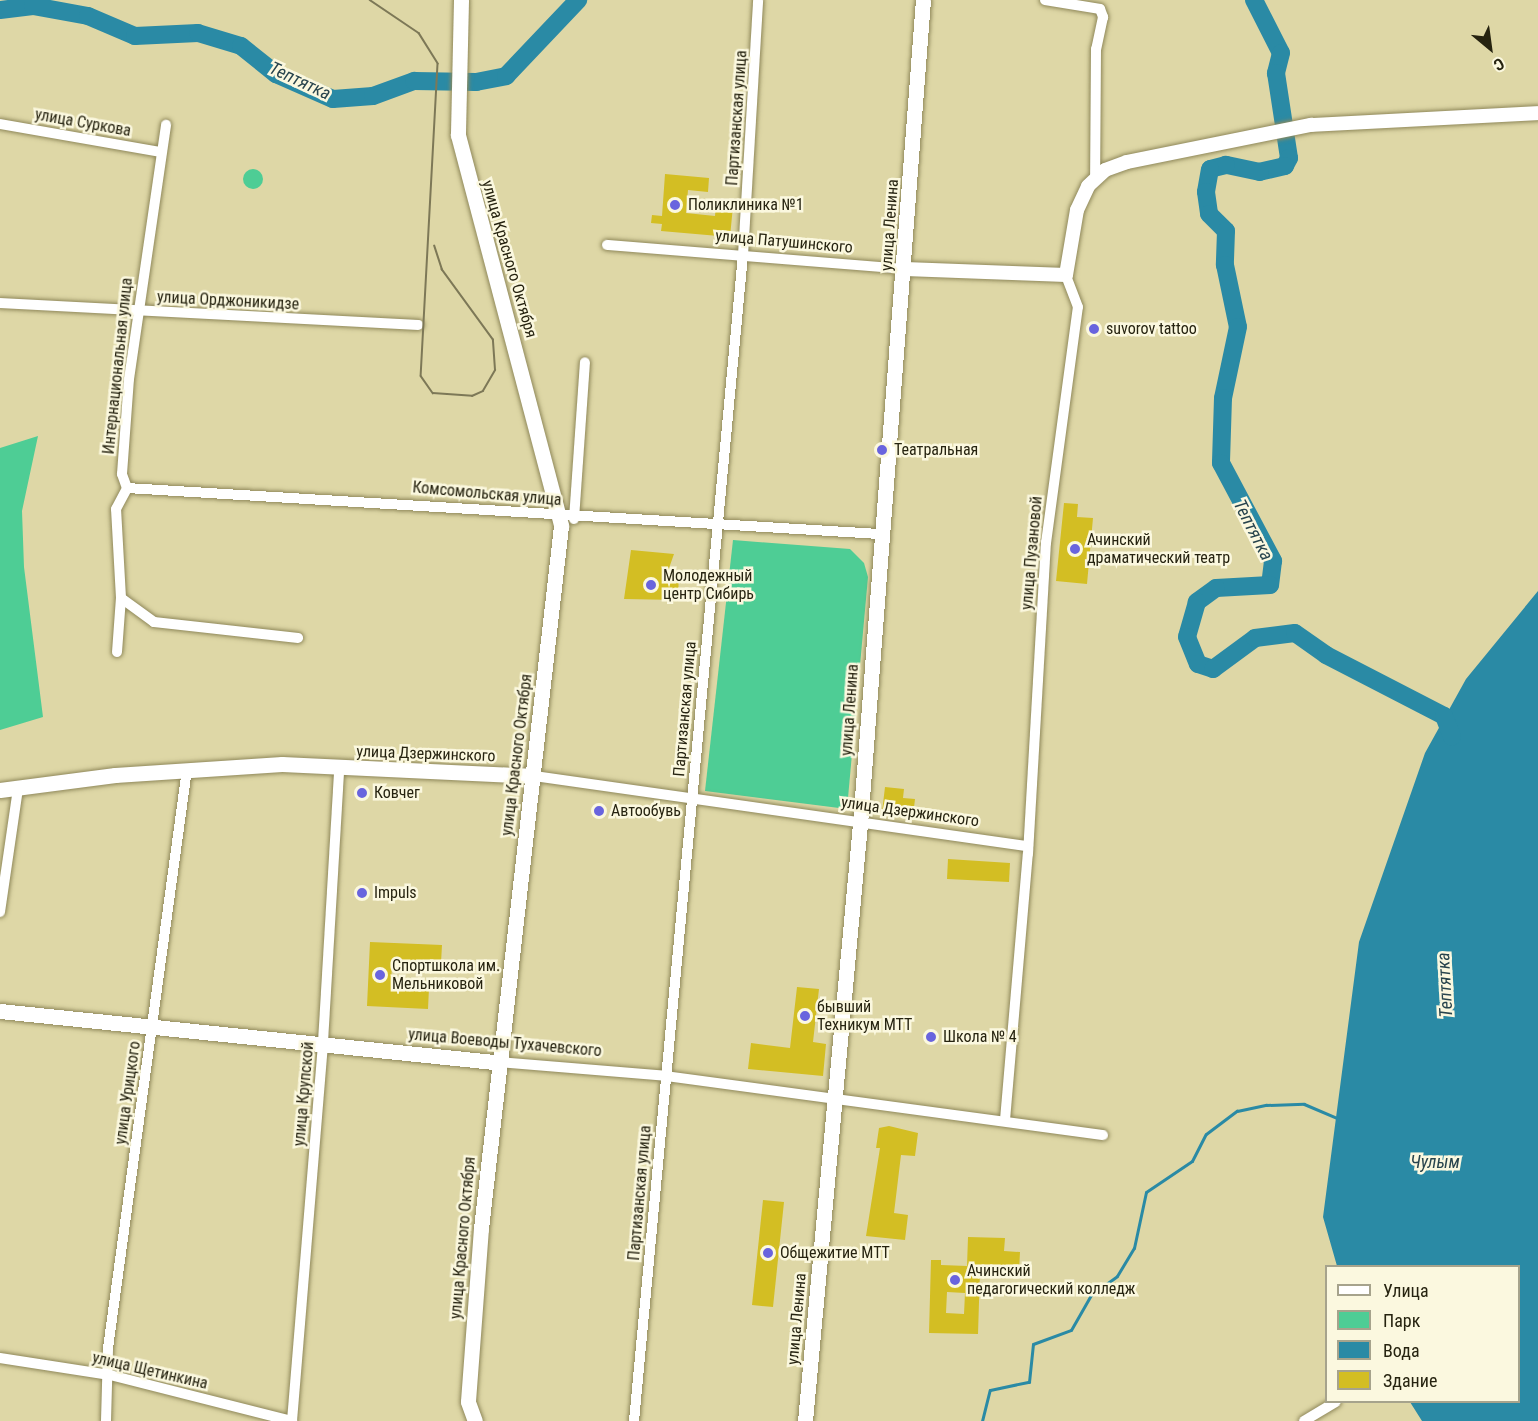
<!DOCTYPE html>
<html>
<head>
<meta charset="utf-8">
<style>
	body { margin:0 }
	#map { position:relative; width:1538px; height:1421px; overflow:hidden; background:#ded7a6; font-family:"Roboto Condensed",sans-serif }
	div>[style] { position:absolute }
	.green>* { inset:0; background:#4ecd95 }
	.round { border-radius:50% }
	.water>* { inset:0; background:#2a8aa5 }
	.stream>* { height:3px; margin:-1.5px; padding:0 1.5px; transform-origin:1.5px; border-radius:1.5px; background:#2a8aa5 }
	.river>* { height:18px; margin:-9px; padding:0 9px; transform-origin:9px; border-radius:9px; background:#2a8aa5 }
	.building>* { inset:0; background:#d3be23 }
	.roads { filter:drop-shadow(0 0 2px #8f885a) drop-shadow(0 0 2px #8f885a) }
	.minor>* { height:10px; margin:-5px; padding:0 5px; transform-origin:5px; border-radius:5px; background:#fff }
	.tertiary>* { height:14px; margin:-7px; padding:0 7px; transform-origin:7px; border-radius:7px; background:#fff }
	.secondary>* { height:15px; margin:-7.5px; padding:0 7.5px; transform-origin:7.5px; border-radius:7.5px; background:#fff }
	.tram>* { height:1.5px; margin:-0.75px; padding:0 0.75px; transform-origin:0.75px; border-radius:0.75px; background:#7d7857 }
	.dots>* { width:16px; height:16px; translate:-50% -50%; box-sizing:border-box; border:3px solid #fbf8df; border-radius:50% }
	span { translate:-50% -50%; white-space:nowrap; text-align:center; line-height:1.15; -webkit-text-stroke:5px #fbf8df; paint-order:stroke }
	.street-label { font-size:16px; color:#262310 }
	.poi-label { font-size:16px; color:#262310 }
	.left { translate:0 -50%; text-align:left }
	.water-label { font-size:18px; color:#28444d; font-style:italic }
	.legend { position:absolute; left:1325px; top:1265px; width:195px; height:138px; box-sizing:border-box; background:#fbf8df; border:2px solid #a6a38c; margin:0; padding:8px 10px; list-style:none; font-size:18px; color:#262310 }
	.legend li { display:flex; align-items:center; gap:12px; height:30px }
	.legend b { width:30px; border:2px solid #a6a38c }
	.north { position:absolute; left:1460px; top:18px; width:60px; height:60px; -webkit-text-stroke:4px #fbf8df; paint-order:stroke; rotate:151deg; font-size:16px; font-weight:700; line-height:24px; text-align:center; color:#262310 }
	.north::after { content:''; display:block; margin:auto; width:21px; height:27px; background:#262310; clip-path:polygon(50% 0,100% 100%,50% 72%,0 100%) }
</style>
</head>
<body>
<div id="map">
	<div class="green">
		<i class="round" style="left:243px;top:169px;width:20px;height:20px"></i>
		<i style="clip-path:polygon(38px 436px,22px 511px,24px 567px,43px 717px,0 730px,0 448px)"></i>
		<i style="clip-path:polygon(733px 540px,850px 549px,864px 563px,868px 577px,847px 809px,705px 791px)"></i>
	</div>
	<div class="water">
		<i style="clip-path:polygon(1538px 591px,1538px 1421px,1422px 1421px,1410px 1402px,1518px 1402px,1518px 1266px,1337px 1266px,1323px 1217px,1359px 942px,1425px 753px,1466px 679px)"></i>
	</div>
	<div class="stream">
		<i style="left:982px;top:1421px;width:32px;rotate:-76deg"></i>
		<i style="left:990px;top:1390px;width:40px;rotate:-12deg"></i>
		<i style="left:1029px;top:1382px;width:38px;rotate:-84deg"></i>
		<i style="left:1033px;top:1344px;width:40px;rotate:-20.2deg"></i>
		<i style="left:1071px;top:1330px;width:40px;rotate:-60.3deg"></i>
		<i style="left:1091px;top:1295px;width:32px;rotate:-36deg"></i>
		<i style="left:1117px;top:1276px;width:33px;rotate:-59deg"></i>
		<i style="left:1134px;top:1248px;width:57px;rotate:-77.9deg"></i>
		<i style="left:1146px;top:1192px;width:55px;rotate:-34deg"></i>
		<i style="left:1192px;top:1161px;width:30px;rotate:-63deg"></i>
		<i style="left:1206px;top:1134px;width:39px;rotate:-37deg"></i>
		<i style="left:1237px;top:1111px;width:30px;rotate:-12deg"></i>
		<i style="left:1266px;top:1105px;width:38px;rotate:-2deg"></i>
		<i style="left:1304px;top:1104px;width:36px;rotate:23deg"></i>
	</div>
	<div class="river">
		<i style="left:1254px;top:0;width:59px;rotate:63deg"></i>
		<i style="left:1281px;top:53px;width:21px;rotate:104deg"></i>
		<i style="left:1276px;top:73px;width:86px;rotate:81.3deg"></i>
		<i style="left:1289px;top:158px;width:9px;rotate:117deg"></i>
		<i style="left:1285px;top:166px;width:26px;rotate:167deg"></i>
		<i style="left:1260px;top:172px;width:35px;rotate:-168deg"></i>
		<i style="left:1226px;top:165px;width:16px;rotate:166deg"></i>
		<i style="left:1210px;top:169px;width:23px;rotate:100deg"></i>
		<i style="left:1206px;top:192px;width:22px;rotate:82deg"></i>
		<i style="left:1209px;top:214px;width:24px;rotate:45deg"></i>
		<i style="left:1226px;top:231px;width:34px;rotate:92deg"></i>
		<i style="left:1225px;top:265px;width:63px;rotate:78.2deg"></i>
		<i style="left:1238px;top:327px;width:73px;rotate:101.9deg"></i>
		<i style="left:1223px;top:398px;width:65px;rotate:91.8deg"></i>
		<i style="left:1221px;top:463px;width:111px;rotate:62deg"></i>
		<i style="left:1273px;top:561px;width:24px;rotate:97deg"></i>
		<i style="left:1270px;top:585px;width:54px;rotate:176.8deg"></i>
		<i style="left:1216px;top:588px;width:24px;rotate:144deg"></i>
		<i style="left:1197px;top:602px;width:36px;rotate:106deg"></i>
		<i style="left:1187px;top:637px;width:29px;rotate:68deg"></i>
		<i style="left:1198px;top:664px;width:16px;rotate:18deg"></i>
		<i style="left:1213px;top:669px;width:52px;rotate:-36.4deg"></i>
		<i style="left:1255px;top:638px;width:40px;rotate:-7.1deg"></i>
		<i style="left:1295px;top:633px;width:38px;rotate:35deg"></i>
		<i style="left:1326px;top:655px;width:133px;rotate:27.3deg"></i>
		<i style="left:1444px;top:716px;width:22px;rotate:69deg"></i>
		<i style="left:0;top:10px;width:33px;rotate:-7deg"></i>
		<i style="left:33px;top:6px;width:56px;rotate:10.3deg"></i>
		<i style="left:88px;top:16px;width:51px;rotate:23.1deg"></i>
		<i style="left:135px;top:36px;width:63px;rotate:-2.7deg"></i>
		<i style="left:198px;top:33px;width:45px;rotate:16.8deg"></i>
		<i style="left:241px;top:46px;width:45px;rotate:38.7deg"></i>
		<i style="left:276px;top:74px;width:62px;rotate:23.7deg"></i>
		<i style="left:333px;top:99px;width:40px;rotate:-4.3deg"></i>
		<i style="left:373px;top:96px;width:44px;rotate:-20.1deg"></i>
		<i style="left:414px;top:81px;width:62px;rotate:0.9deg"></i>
		<i style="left:476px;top:82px;width:31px;rotate:-11deg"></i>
		<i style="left:506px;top:76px;width:105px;rotate:-46.5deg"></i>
	</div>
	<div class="building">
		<i style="clip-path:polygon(665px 174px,709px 178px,708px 192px,688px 190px,686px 213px,715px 216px,716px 204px,733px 206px,730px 237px,661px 231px,662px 224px,651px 223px,652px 215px,662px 216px)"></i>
		<i style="clip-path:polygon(1064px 503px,1078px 504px,1077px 517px,1093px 518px,1087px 584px,1056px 581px)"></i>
		<i style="clip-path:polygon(631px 550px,674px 554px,668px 571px,679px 572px,678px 600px,624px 599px)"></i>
		<i style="clip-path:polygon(885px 787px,904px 789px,903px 798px,915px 799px,913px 816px,882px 812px)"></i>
		<i style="clip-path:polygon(948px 859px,1010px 863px,1009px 882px,947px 879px)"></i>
		<i style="clip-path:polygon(370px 942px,442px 945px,441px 963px,392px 961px,391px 987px,429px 988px,428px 1009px,367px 1006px)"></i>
		<i style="clip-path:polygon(797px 987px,819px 989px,813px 1042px,826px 1044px,823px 1076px,748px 1069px,751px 1043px,790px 1048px)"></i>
		<i style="clip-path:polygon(889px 1126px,918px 1133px,915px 1156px,901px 1155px,894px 1213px,908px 1215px,905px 1240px,866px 1236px,880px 1148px,876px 1148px,879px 1128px)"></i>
		<i style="clip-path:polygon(763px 1200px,784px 1202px,773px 1307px,752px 1305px)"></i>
		<i style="clip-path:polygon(evenodd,968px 1237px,1005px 1238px,1004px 1251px,1020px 1252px,1019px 1271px,980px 1270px,978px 1334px,929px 1333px,931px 1260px,941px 1260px,941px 1265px,967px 1266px,968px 1237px,947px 1292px,965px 1293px,964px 1314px,946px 1313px,947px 1292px)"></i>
	</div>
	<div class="roads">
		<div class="minor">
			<i style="left:1045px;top:0;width:56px;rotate:9.3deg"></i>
			<i style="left:1100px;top:9px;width:9px;rotate:69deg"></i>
			<i style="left:1103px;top:17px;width:33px;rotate:102deg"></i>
			<i style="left:1096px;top:49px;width:128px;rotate:90.4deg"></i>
			<i style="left:0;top:124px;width:163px;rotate:9.9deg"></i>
			<i style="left:607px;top:245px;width:299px;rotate:4.6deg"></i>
			<i style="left:0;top:303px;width:419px;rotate:3deg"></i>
			<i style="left:127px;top:488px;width:754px;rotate:3.5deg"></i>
			<i style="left:574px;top:519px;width:157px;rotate:-86deg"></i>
			<i style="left:121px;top:598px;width:41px;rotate:36deg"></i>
			<i style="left:154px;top:622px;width:145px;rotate:6.3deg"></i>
			<i style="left:117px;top:652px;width:54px;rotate:-85.8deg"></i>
			<i style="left:121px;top:598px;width:89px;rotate:-93.2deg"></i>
			<i style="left:116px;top:509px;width:24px;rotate:-62deg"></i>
			<i style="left:127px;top:488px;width:15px;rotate:-110deg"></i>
			<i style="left:122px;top:474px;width:95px;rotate:-85.8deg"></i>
			<i style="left:129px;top:379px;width:257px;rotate:-81.7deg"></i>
			<i style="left:534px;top:776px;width:499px;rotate:8.1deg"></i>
			<i style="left:0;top:912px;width:125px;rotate:-81.7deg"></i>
			<i style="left:497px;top:1062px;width:170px;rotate:4.7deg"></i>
			<i style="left:666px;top:1076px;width:441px;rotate:7.7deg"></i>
			<i style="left:1005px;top:1120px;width:267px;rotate:-85.1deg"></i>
			<i style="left:1028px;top:854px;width:312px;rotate:-86.7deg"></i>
			<i style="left:1046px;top:543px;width:238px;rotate:-82.3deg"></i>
			<i style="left:1078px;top:307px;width:34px;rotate:-111deg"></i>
			<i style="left:0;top:1358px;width:111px;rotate:8.8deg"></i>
			<i style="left:110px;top:1375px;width:188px;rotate:14.2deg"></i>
			<i style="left:106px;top:1421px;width:73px;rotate:-88.4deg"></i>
			<i style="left:108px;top:1348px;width:584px;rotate:-82.23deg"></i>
			<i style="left:292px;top:1421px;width:380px;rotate:-85.3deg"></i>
			<i style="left:323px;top:1042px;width:273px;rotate:-86.6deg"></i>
			<i style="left:634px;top:1421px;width:1171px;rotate:-84.66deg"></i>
			<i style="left:743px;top:255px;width:255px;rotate:-86.6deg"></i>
			<i style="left:1304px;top:1421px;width:37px;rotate:-31deg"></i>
		</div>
		<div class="tertiary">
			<i style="left:905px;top:269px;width:161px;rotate:2.1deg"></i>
			<i style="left:1066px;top:275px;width:66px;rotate:-80.4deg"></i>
			<i style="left:1077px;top:210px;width:26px;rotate:-65deg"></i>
			<i style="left:1088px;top:186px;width:23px;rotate:-43deg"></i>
			<i style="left:1105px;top:170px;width:23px;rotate:-20deg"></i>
			<i style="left:1127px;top:162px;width:188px;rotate:-11.4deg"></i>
			<i style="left:1311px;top:125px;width:227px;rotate:-3deg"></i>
		</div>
		<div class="secondary">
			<i style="left:461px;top:0;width:135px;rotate:91.3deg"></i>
			<i style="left:458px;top:135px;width:404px;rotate:75.2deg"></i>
			<i style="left:561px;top:526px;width:707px;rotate:96.5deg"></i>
			<i style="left:481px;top:1228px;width:174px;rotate:94.3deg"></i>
			<i style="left:468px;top:1402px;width:20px;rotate:70deg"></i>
			<i style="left:0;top:790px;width:116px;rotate:-7.4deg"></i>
			<i style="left:115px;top:775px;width:167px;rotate:-3.8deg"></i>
			<i style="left:282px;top:764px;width:252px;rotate:2.7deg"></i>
			<i style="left:0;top:1011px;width:500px;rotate:5.9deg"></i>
			<i style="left:805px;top:1421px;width:600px;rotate:-84.74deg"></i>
			<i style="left:860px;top:824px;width:826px;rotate:-85.63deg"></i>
		</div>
	</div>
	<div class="tram">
		<i style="left:370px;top:0;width:59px;rotate:34deg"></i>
		<i style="left:419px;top:33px;width:36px;rotate:58deg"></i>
		<i style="left:438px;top:64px;width:312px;rotate:93.1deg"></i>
		<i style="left:421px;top:376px;width:21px;rotate:55deg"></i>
		<i style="left:433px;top:393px;width:39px;rotate:4deg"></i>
		<i style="left:472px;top:396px;width:12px;rotate:-24deg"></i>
		<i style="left:483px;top:391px;width:24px;rotate:-60deg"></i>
		<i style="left:495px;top:370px;width:30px;rotate:-94deg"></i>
		<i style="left:493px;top:340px;width:87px;rotate:-126.1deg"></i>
		<i style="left:442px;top:270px;width:25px;rotate:-108deg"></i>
	</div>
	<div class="dots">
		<i style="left:675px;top:205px;background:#6964de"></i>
		<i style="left:1094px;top:329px;background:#6964de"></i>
		<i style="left:882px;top:450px;background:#6964de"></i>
		<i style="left:1075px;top:549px;background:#6964de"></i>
		<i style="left:651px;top:585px;background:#6964de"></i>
		<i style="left:362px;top:793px;background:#6964de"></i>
		<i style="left:599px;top:811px;background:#6964de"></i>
		<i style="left:362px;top:893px;background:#6964de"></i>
		<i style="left:380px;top:975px;background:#6964de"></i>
		<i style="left:805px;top:1016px;background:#6964de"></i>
		<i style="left:931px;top:1037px;background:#6964de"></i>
		<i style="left:768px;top:1253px;background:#6964de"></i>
		<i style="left:955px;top:1280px;background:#6964de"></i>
	</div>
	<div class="street-label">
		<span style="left:737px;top:118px;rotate:-86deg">Партизанская улица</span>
		<span style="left:83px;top:123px;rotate:10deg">улица Суркова</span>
		<span style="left:890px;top:225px;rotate:-86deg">улица Ленина</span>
		<span style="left:784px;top:242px;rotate:5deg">улица Патушинского</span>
		<span style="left:509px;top:259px;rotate:74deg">улица Красного Октября</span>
		<span style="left:228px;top:301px;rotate:3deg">улица Орджоникидзе</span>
		<span style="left:118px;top:366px;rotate:-84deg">Интернациональная улица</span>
		<span style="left:487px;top:494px;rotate:5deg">Комсомольская улица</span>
		<span style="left:1032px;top:553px;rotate:-85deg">улица Пузановой</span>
		<span style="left:685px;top:709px;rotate:-85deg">Партизанская улица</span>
		<span style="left:850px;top:710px;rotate:-86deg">улица Ленина</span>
		<span style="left:426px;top:754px;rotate:2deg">улица Дзержинского</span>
		<span style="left:517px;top:755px;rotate:-83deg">улица Красного Октября</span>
		<span style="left:910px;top:812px;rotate:8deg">улица Дзержинского</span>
		<span style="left:505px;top:1043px;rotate:5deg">улица Воеводы Тухачевского</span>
		<span style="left:128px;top:1093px;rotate:-82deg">улица Урицкого</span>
		<span style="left:304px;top:1094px;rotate:-85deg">улица Крупской</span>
		<span style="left:640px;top:1193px;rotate:-85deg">Партизанская улица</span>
		<span style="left:463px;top:1238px;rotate:-85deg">улица Красного Октября</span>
		<span style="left:797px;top:1319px;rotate:-85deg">улица Ленина</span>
		<span style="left:150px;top:1371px;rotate:13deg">улица Щетинкина</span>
	</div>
	<div class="poi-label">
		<span class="left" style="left:688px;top:205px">Поликлиника №1</span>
		<span class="left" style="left:1106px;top:329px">suvorov tattoo</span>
		<span class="left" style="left:894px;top:450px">Театральная</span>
		<span class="left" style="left:1087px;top:549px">Ачинский<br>драматический театр</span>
		<span class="left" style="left:663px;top:585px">Молодежный<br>центр Сибирь</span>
		<span class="left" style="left:374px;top:793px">Ковчег</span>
		<span class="left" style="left:611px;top:811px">Автообувь</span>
		<span class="left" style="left:374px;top:893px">Impuls</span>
		<span class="left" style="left:392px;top:975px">Спортшкола им.<br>Мельниковой</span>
		<span class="left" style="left:817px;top:1016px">бывший<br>Техникум МТТ</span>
		<span class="left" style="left:943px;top:1037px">Школа № 4</span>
		<span class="left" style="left:780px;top:1253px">Общежитие МТТ</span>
		<span class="left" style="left:967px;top:1280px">Ачинский<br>педагогический колледж</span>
	</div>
	<div class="water-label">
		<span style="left:300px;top:81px;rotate:25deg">Тептятка</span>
		<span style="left:1253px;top:530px;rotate:63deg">Тептятка</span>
		<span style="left:1445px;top:985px;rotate:-93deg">Тептятка</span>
		<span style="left:1435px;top:1162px">Чулым</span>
	</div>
	<ul class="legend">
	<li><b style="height:8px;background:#fff"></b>Улица</li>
	<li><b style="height:16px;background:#4ecd95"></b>Парк</li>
	<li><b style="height:16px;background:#2a8aa5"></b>Вода</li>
	<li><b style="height:16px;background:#d3be23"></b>Здание</li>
	</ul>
	<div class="north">С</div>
</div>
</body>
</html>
